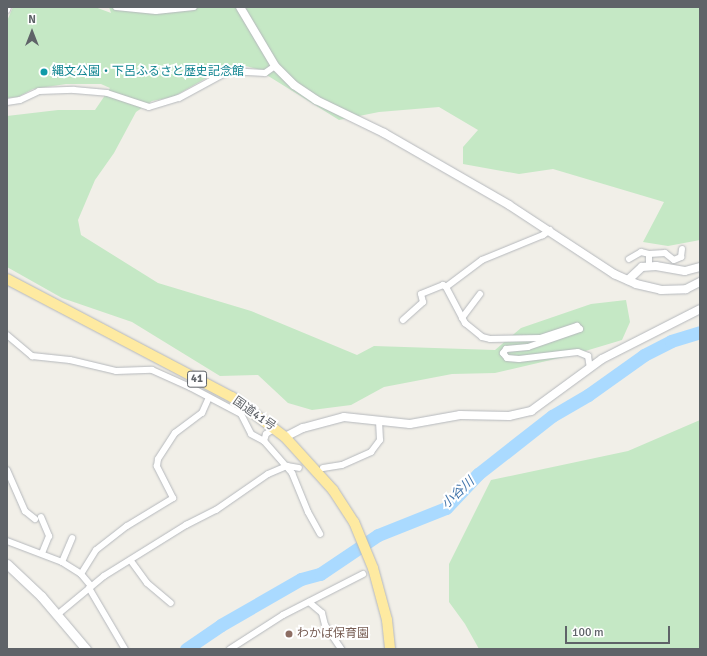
<!DOCTYPE html>
<html>
<head>
<meta charset="utf-8">
<style>
	body { margin:0 }
	#map { position:relative; width:707px; height:656px; overflow:hidden; background:#f1efe8; font-family:Signika,"Noto Sans JP",sans-serif }
	div>[style] { position:absolute }
	.green>* { inset:0; background:#c5e8c5 }
	.river>* { height:13px; margin:-6.5px; padding:0 6.5px; transform-origin:6.5px; border-radius:6.5px; background:#aadaff }
	.roads { filter:drop-shadow(0 0 1px #b5b8bc) drop-shadow(0 0 1px #b5b8bc) }
	.minor>* { height:6px; margin:-3px; padding:0 3px; transform-origin:3px; border-radius:3px; background:#fff }
	.tertiary>* { height:8px; margin:-4px; padding:0 4px; transform-origin:4px; border-radius:4px; background:#fff }
	.secondary>* { height:9px; margin:-4.5px; padding:0 4.5px; transform-origin:4.5px; border-radius:4.5px; background:#fff }
	.trunk>* { height:10px; margin:-5px; padding:0 5px; transform-origin:5px; border-radius:5px; background:#feeaa1 }
	.dots>* { width:11px; height:11px; translate:-50% -50%; box-sizing:border-box; border:2px solid #fff; border-radius:50% }
	span { translate:-50% -50%; white-space:nowrap; text-align:center; line-height:1.15; -webkit-text-stroke:4px #fff; paint-order:stroke }
	.shield-label span { padding:1px 3px; background:#fff; border:1px solid; border-radius:3px; -webkit-text-stroke-width:0 }
	.shield-label { font-size:11px; color:#5f6368; font-weight:700 }
	.culture-label { font-size:12px; color:#0d838f }
	.left { translate:0 -50%; text-align:left }
	.street-label { font-size:12px; color:#5f6368 }
	.education-label { font-size:12px; color:#785e54 }
	.water-label { font-size:13px; color:#4174aa; font-style:italic }
	.frame { position:absolute; inset:0; border:8px solid #5f6368; pointer-events:none }
	.north { position:absolute; left:12px; top:12px; width:40px; height:40px; -webkit-text-stroke:3px #fff; paint-order:stroke; rotate:0deg; font-size:11px; font-weight:700; line-height:16px; text-align:center; color:#5f6368 }
	.north::after { content:''; display:block; margin:auto; width:14px; height:18px; background:#5f6368; clip-path:polygon(50% 0,100% 100%,50% 72%,0 100%) }
	.scale { position:absolute; left:565px; top:626px; width:105px; height:18px; box-sizing:border-box; border:2px solid #5f6368; border-top:0; padding-left:5px; font-size:12px; line-height:14px; white-space:nowrap; color:#5f6368; -webkit-text-stroke:3px #fff; paint-order:stroke }
</style>
</head>
<body>
<div id="map">
	<div class="green">
		<i style="clip-path:polygon(13px 7px,95px 7px,111px 13px,109px 7px,700px 7px,700px 240px,668px 246px,643px 242px,664px 202px,553px 169px,519px 174px,463px 164px,463px 147px,478px 130px,439px 107px,379px 112px,339px 120px,257px 69px,242px 65px,224px 68px,173px 97px,152px 101px,136px 112px,114px 153px,95px 180px,78px 220px,81px 235px,158px 283px,251px 311px,357px 355px,374px 346px,495px 350px,521px 328px,591px 304px,626px 300px,630px 322px,622px 340px,572px 355px,495px 373px,452px 374px,384px 387px,351px 405px,312px 410px,288px 403px,258px 375px,220px 376px,132px 322px,62px 298px,7px 267px,7px 116px,58px 110px,95px 110px,110px 88px,101px 84px,66px 84px,33px 89px,18px 97px,7px 98px,7px 21px)"></i>
		<i style="clip-path:polygon(700px 420px,700px 649px,479px 649px,465px 624px,449px 602px,449px 564px,491px 480px,628px 451px)"></i>
	</div>
	<div class="river">
		<i style="left:186px;top:649px;width:42px;rotate:-34.4deg"></i>
		<i style="left:221px;top:625px;width:92px;rotate:-29.9deg"></i>
		<i style="left:301px;top:579px;width:20px;rotate:-15deg"></i>
		<i style="left:320px;top:574px;width:70px;rotate:-33.9deg"></i>
		<i style="left:378px;top:535px;width:73px;rotate:-21.7deg"></i>
		<i style="left:446px;top:508px;width:47px;rotate:-46.7deg"></i>
		<i style="left:478px;top:474px;width:94px;rotate:-38.1deg"></i>
		<i style="left:552px;top:416px;width:42px;rotate:-30.3deg"></i>
		<i style="left:588px;top:395px;width:69px;rotate:-35.5deg"></i>
		<i style="left:644px;top:355px;width:30px;rotate:-27deg"></i>
		<i style="left:671px;top:341px;width:30px;rotate:-17deg"></i>
	</div>
	<div class="roads">
		<div class="minor">
			<i style="left:116px;top:7px;width:40px;rotate:5.7deg"></i>
			<i style="left:156px;top:11px;width:38px;rotate:-6deg"></i>
			<i style="left:7px;top:10px;width:3px;rotate:-72deg"></i>
			<i style="left:7px;top:102px;width:13px;rotate:-9deg"></i>
			<i style="left:20px;top:100px;width:21px;rotate:-25deg"></i>
			<i style="left:39px;top:91px;width:35px;rotate:-2deg"></i>
			<i style="left:74px;top:90px;width:33px;rotate:5deg"></i>
			<i style="left:107px;top:93px;width:44px;rotate:18.4deg"></i>
			<i style="left:149px;top:107px;width:31px;rotate:-17deg"></i>
			<i style="left:179px;top:98px;width:57px;rotate:-28.4deg"></i>
			<i style="left:229px;top:71px;width:36px;rotate:3deg"></i>
			<i style="left:265px;top:73px;width:12px;rotate:-35deg"></i>
			<i style="left:550px;top:230px;width:9px;rotate:144deg"></i>
			<i style="left:543px;top:235px;width:66px;rotate:157.7deg"></i>
			<i style="left:482px;top:260px;width:45px;rotate:143.1deg"></i>
			<i style="left:446px;top:287px;width:41px;rotate:62.2deg"></i>
			<i style="left:465px;top:323px;width:22px;rotate:39deg"></i>
			<i style="left:482px;top:337px;width:8px;rotate:14deg"></i>
			<i style="left:490px;top:339px;width:50px;rotate:-1.1deg"></i>
			<i style="left:540px;top:338px;width:39px;rotate:-18deg"></i>
			<i style="left:577px;top:326px;width:4px;rotate:45deg"></i>
			<i style="left:580px;top:329px;width:55px;rotate:160.9deg"></i>
			<i style="left:528px;top:347px;width:22px;rotate:175deg"></i>
			<i style="left:506px;top:349px;width:5px;rotate:127deg"></i>
			<i style="left:503px;top:353px;width:6px;rotate:51deg"></i>
			<i style="left:507px;top:358px;width:12px;rotate:5deg"></i>
			<i style="left:519px;top:359px;width:59px;rotate:-6.8deg"></i>
			<i style="left:578px;top:352px;width:11px;rotate:22deg"></i>
			<i style="left:588px;top:356px;width:12px;rotate:81deg"></i>
			<i style="left:629px;top:259px;width:14px;rotate:-30deg"></i>
			<i style="left:641px;top:252px;width:8px;rotate:14deg"></i>
			<i style="left:649px;top:265px;width:11px;rotate:-90deg"></i>
			<i style="left:649px;top:254px;width:16px;rotate:-4deg"></i>
			<i style="left:665px;top:253px;width:11px;rotate:38deg"></i>
			<i style="left:674px;top:260px;width:8px;rotate:-23deg"></i>
			<i style="left:681px;top:257px;width:8px;rotate:-83deg"></i>
			<i style="left:462px;top:318px;width:30px;rotate:-53deg"></i>
			<i style="left:403px;top:320px;width:27px;rotate:-42deg"></i>
			<i style="left:423px;top:302px;width:8px;rotate:-104deg"></i>
			<i style="left:421px;top:294px;width:24px;rotate:-22deg"></i>
			<i style="left:443px;top:285px;width:4px;rotate:34deg"></i>
			<i style="left:7px;top:335px;width:33px;rotate:40deg"></i>
			<i style="left:32px;top:356px;width:38px;rotate:6deg"></i>
			<i style="left:70px;top:360px;width:47px;rotate:13.4deg"></i>
			<i style="left:116px;top:371px;width:36px;rotate:-2deg"></i>
			<i style="left:152px;top:370px;width:42px;rotate:24.1deg"></i>
			<i style="left:190px;top:387px;width:58px;rotate:27.9deg"></i>
			<i style="left:241px;top:414px;width:22px;rotate:63deg"></i>
			<i style="left:251px;top:434px;width:15px;rotate:28deg"></i>
			<i style="left:264px;top:441px;width:43px;rotate:48.8deg"></i>
			<i style="left:292px;top:473px;width:42px;rotate:67.7deg"></i>
			<i style="left:308px;top:512px;width:25px;rotate:61deg"></i>
			<i style="left:264px;top:441px;width:7px;rotate:-74deg"></i>
			<i style="left:266px;top:434px;width:11px;rotate:-34deg"></i>
			<i style="left:323px;top:468px;width:19px;rotate:-9deg"></i>
			<i style="left:342px;top:465px;width:32px;rotate:-24deg"></i>
			<i style="left:371px;top:452px;width:15px;rotate:-53deg"></i>
			<i style="left:380px;top:440px;width:19px;rotate:-93deg"></i>
			<i style="left:7px;top:470px;width:45px;rotate:66.3deg"></i>
			<i style="left:25px;top:511px;width:13px;rotate:39deg"></i>
			<i style="left:41px;top:517px;width:21px;rotate:67deg"></i>
			<i style="left:49px;top:536px;width:18px;rotate:112deg"></i>
			<i style="left:7px;top:541px;width:59px;rotate:20.9deg"></i>
			<i style="left:62px;top:562px;width:22px;rotate:32deg"></i>
			<i style="left:81px;top:574px;width:16px;rotate:50deg"></i>
			<i style="left:131px;top:561px;width:27px;rotate:54deg"></i>
			<i style="left:147px;top:583px;width:31px;rotate:40deg"></i>
			<i style="left:62px;top:562px;width:26px;rotate:-67deg"></i>
			<i style="left:81px;top:574px;width:28px;rotate:-58deg"></i>
			<i style="left:96px;top:550px;width:39px;rotate:-38deg"></i>
			<i style="left:127px;top:526px;width:54px;rotate:-31.3deg"></i>
			<i style="left:173px;top:498px;width:36px;rotate:-117deg"></i>
			<i style="left:157px;top:466px;width:7px;rotate:-82deg"></i>
			<i style="left:158px;top:459px;width:31px;rotate:-57deg"></i>
			<i style="left:175px;top:433px;width:34px;rotate:-37deg"></i>
			<i style="left:202px;top:413px;width:17px;rotate:-66deg"></i>
			<i style="left:89px;top:588px;width:71px;rotate:59.5deg"></i>
			<i style="left:309px;top:602px;width:17px;rotate:40deg"></i>
			<i style="left:322px;top:613px;width:12px;rotate:76deg"></i>
			<i style="left:325px;top:625px;width:29px;rotate:56deg"></i>
			<i style="left:57px;top:615px;width:61px;rotate:-39.7deg"></i>
			<i style="left:104px;top:576px;width:97px;rotate:-31.9deg"></i>
			<i style="left:186px;top:525px;width:34px;rotate:-27deg"></i>
			<i style="left:216px;top:510px;width:63px;rotate:-34.7deg"></i>
			<i style="left:268px;top:474px;width:21px;rotate:-23deg"></i>
			<i style="left:287px;top:466px;width:12px;rotate:9deg"></i>
			<i style="left:230px;top:649px;width:63px;rotate:-32.7deg"></i>
			<i style="left:283px;top:615px;width:90px;rotate:-27.1deg"></i>
		</div>
		<div class="tertiary">
			<i style="left:240px;top:7px;width:69px;rotate:59.3deg"></i>
			<i style="left:275px;top:66px;width:27px;rotate:45deg"></i>
			<i style="left:294px;top:85px;width:27px;rotate:34deg"></i>
			<i style="left:316px;top:100px;width:76px;rotate:25.9deg"></i>
			<i style="left:384px;top:133px;width:144px;rotate:29.9deg"></i>
			<i style="left:509px;top:205px;width:126px;rotate:33.3deg"></i>
			<i style="left:614px;top:274px;width:24px;rotate:24deg"></i>
			<i style="left:636px;top:284px;width:26px;rotate:13deg"></i>
			<i style="left:661px;top:290px;width:25px;rotate:-2deg"></i>
			<i style="left:686px;top:289px;width:16px;rotate:-27deg"></i>
			<i style="left:628px;top:280px;width:19px;rotate:-43deg"></i>
			<i style="left:642px;top:267px;width:14px;rotate:-4deg"></i>
			<i style="left:656px;top:266px;width:29px;rotate:10deg"></i>
			<i style="left:685px;top:271px;width:16px;rotate:-15deg"></i>
			<i style="left:285px;top:437px;width:20px;rotate:-27deg"></i>
			<i style="left:303px;top:428px;width:42px;rotate:-15deg"></i>
			<i style="left:344px;top:417px;width:66px;rotate:6.1deg"></i>
			<i style="left:410px;top:424px;width:51px;rotate:-10.2deg"></i>
			<i style="left:460px;top:415px;width:49px;rotate:1.2deg"></i>
			<i style="left:509px;top:416px;width:23px;rotate:-13deg"></i>
			<i style="left:531px;top:411px;width:88px;rotate:-36.2deg"></i>
			<i style="left:602px;top:359px;width:110px;rotate:-27deg"></i>
		</div>
		<div class="secondary">
			<i style="left:7px;top:564px;width:47px;rotate:43.3deg"></i>
			<i style="left:41px;top:596px;width:70px;rotate:49.7deg"></i>
		</div>
		<div class="trunk">
			<i style="left:7px;top:279px;width:254px;rotate:27.7deg"></i>
			<i style="left:232px;top:397px;width:66px;rotate:37deg"></i>
			<i style="left:285px;top:437px;width:72px;rotate:47.8deg"></i>
			<i style="left:333px;top:490px;width:38px;rotate:57deg"></i>
			<i style="left:354px;top:522px;width:50px;rotate:67.6deg"></i>
			<i style="left:373px;top:568px;width:54px;rotate:74.9deg"></i>
			<i style="left:387px;top:620px;width:29px;rotate:84deg"></i>
		</div>
	</div>
	<div class="dots">
		<i style="left:44px;top:72px;background:#0f9aa8"></i>
		<i style="left:289px;top:634px;background:#8d6e63"></i>
	</div>
	<div class="shield-label">
		<span style="left:197px;top:379px">41</span>
	</div>
	<div class="culture-label">
		<span class="left" style="left:52px;top:72px">縄文公園・下呂ふるさと歴史記念館</span>
	</div>
	<div class="street-label">
		<span style="left:254px;top:414px;rotate:35deg">国道41号</span>
	</div>
	<div class="education-label">
		<span class="left" style="left:297px;top:634px">わかば保育園</span>
	</div>
	<div class="water-label">
		<span style="left:458px;top:493px;rotate:-43deg">小谷川</span>
	</div>
	<div class="frame"></div>
	<div class="north">N</div>
	<div class="scale">100 m</div>
</div>
</body>
</html>
